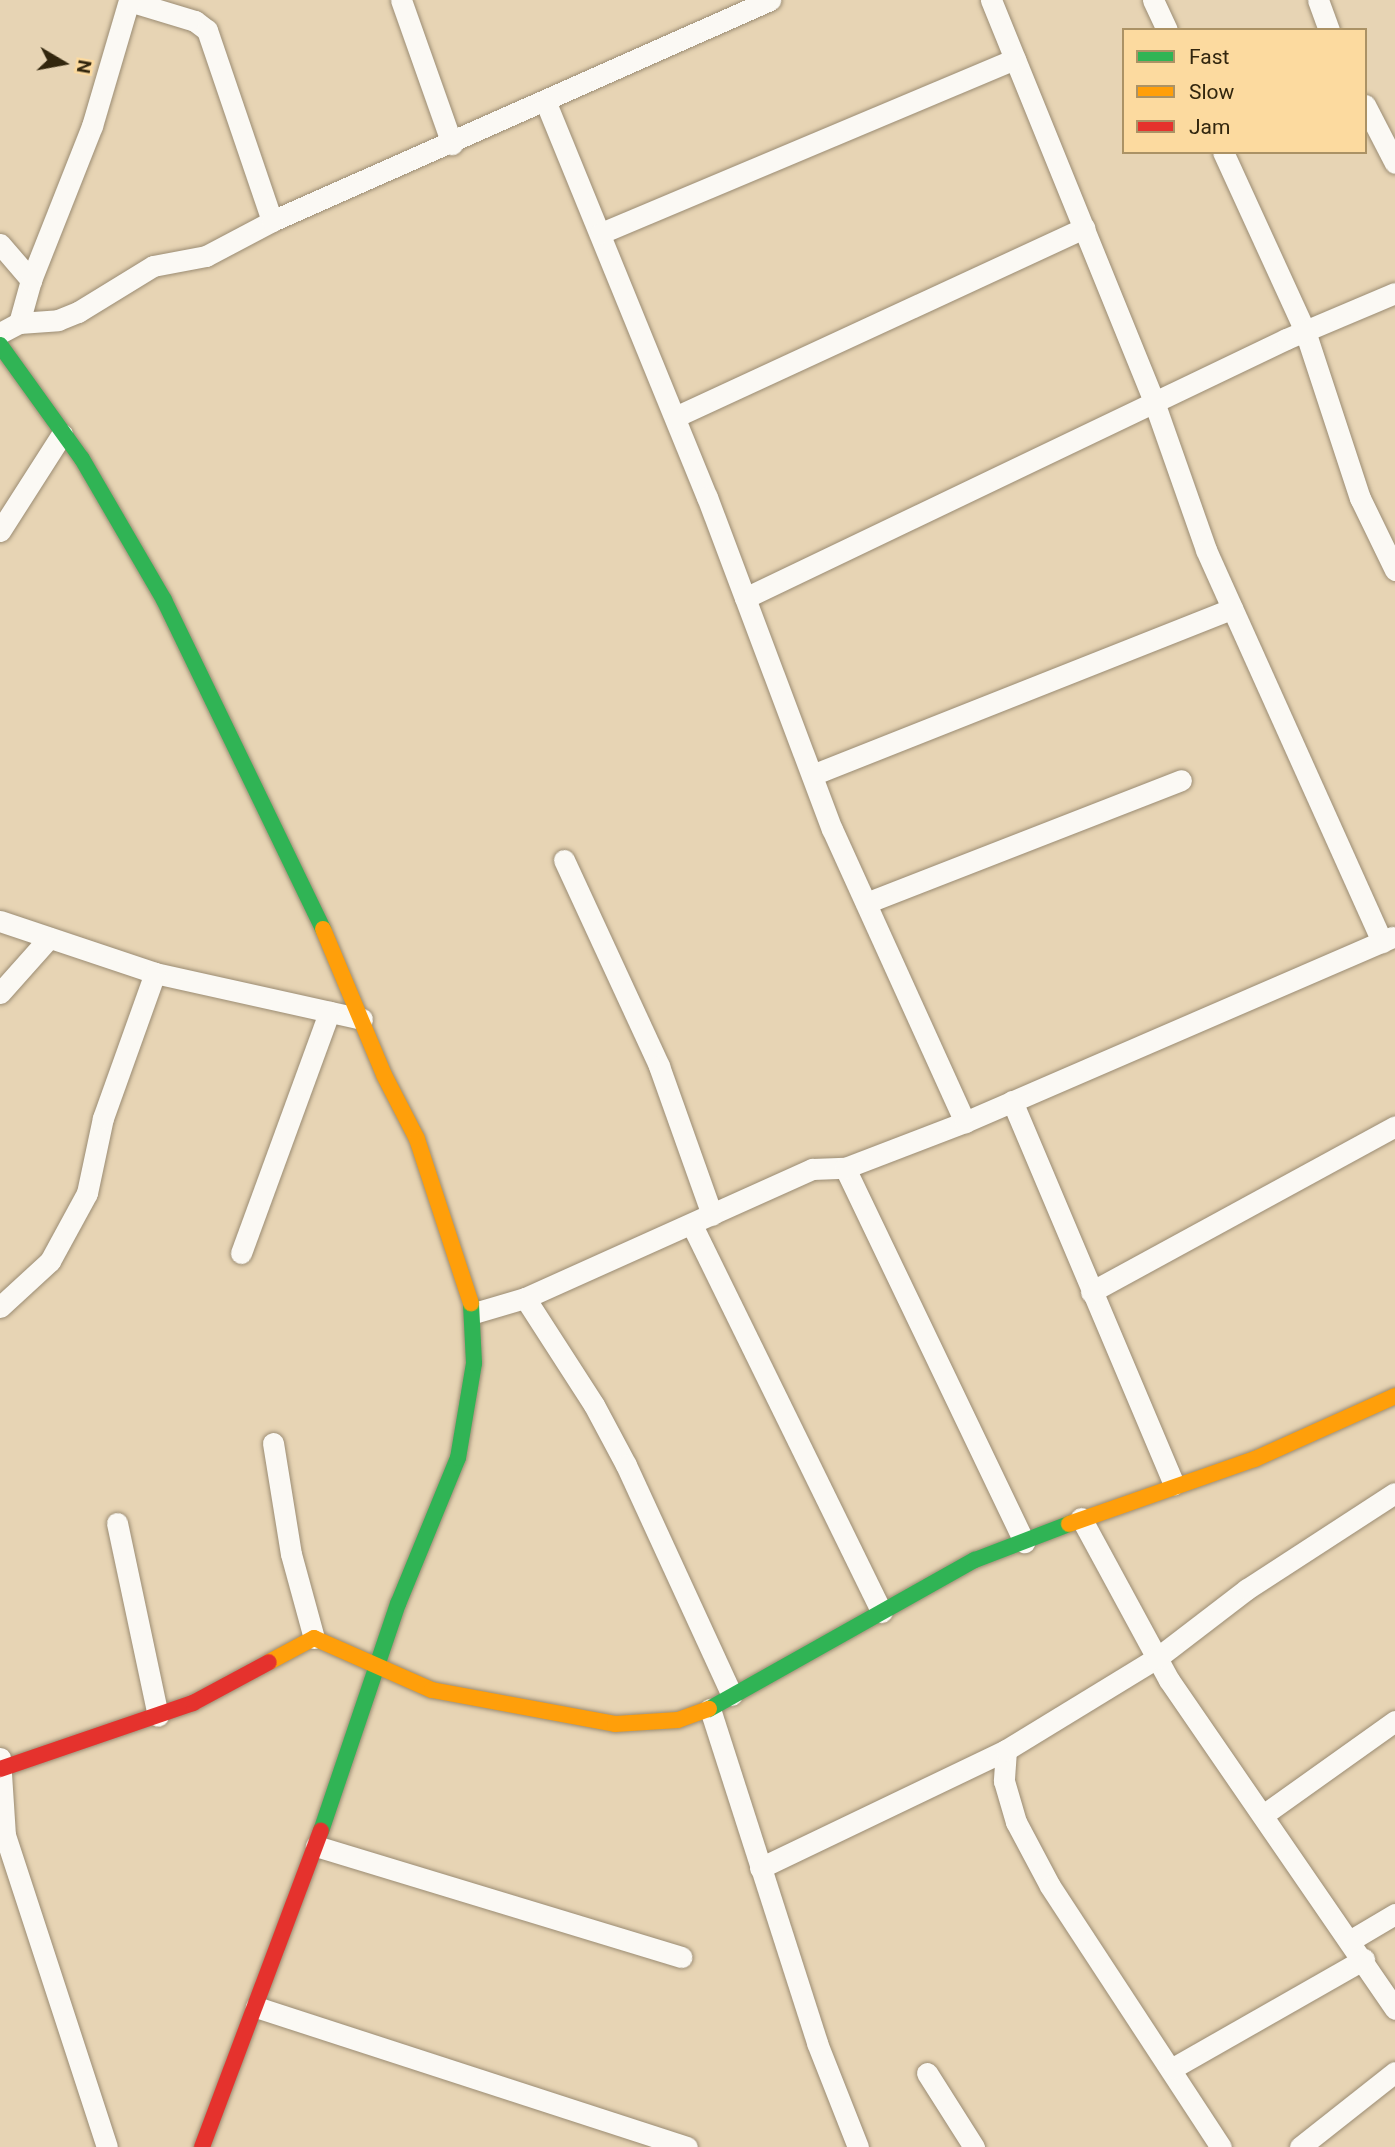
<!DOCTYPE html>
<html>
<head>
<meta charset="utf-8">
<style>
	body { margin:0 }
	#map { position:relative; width:1395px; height:2147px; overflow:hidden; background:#e7d4b4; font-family:Roboto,sans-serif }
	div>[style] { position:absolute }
	.roads { filter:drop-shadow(0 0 2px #9b8c73) drop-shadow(0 0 2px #9b8c73) }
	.street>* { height:21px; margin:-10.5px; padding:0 10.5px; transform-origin:10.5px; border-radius:10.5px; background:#fbf9f4 }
	.fast>* { height:16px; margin:-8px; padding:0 8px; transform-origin:8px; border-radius:8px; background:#30b455 }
	.slow>* { height:16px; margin:-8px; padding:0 8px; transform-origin:8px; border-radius:8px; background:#ff9f0a }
	.jam>* { height:16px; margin:-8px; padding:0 8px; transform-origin:8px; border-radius:8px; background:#e5322d }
	span { translate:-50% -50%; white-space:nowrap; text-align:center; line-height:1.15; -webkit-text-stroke:5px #fcda9f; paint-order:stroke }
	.legend { position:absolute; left:1122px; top:28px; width:245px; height:126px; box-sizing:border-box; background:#fcda9f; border:2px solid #ab9265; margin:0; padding:9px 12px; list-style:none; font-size:21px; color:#32260e }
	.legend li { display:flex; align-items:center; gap:14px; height:35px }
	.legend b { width:35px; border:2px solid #ab9265 }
	.north { position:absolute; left:28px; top:28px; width:70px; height:70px; -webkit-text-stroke:5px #fcda9f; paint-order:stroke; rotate:100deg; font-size:19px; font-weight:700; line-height:28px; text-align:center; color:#32260e }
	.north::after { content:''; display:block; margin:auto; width:24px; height:32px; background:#32260e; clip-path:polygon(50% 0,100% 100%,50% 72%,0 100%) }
</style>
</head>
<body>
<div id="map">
	<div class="roads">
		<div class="street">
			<i style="left:401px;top:0;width:153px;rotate:70.5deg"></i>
			<i style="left:991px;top:0;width:434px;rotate:67.9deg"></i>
			<i style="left:1154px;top:402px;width:157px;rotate:70.6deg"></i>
			<i style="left:1206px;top:550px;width:430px;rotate:65.8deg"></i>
			<i style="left:1153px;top:0;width:33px;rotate:65deg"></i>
			<i style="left:1318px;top:0;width:32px;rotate:70deg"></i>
			<i style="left:129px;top:1px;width:69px;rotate:16.9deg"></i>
			<i style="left:195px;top:21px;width:15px;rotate:37deg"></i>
			<i style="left:207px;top:30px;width:202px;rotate:71.2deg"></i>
			<i style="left:546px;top:103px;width:426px;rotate:67.8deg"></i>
			<i style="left:707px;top:497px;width:355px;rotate:69.4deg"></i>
			<i style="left:832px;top:829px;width:322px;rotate:65.6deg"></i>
			<i style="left:1365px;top:105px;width:65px;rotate:62.7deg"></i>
			<i style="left:1223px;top:152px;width:197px;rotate:65.4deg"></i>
			<i style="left:1305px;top:331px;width:176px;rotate:71.8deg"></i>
			<i style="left:1360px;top:498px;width:80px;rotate:64.1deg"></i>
			<i style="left:601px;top:233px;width:449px;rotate:-22.8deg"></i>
			<i style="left:0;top:244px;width:48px;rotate:49.3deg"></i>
			<i style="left:19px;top:323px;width:39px;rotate:-4deg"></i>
			<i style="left:58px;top:320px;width:22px;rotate:-22deg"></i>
			<i style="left:78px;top:312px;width:88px;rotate:-31.5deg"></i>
			<i style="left:153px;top:266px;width:54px;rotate:-10.7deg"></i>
			<i style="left:206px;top:256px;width:75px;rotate:-27.9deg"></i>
			<i style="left:272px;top:221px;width:545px;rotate:-23.93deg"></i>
			<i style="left:0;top:333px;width:21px;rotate:-28deg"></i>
			<i style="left:19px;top:323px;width:45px;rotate:-74.4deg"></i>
			<i style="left:31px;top:280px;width:166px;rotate:-68.4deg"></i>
			<i style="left:92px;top:126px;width:131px;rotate:-73.6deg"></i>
			<i style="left:675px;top:417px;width:451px;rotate:-24.8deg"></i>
			<i style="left:0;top:531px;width:115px;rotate:-57.4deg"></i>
			<i style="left:745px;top:598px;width:600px;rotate:-25.58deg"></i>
			<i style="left:1286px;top:339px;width:118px;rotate:-22.9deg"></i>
			<i style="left:812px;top:775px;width:452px;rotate:-21.6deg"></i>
			<i style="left:564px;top:860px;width:227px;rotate:65.2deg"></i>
			<i style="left:659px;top:1066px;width:158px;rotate:70.4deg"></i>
			<i style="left:866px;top:903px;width:338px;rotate:-21.3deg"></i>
			<i style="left:0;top:921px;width:163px;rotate:18.5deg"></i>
			<i style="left:155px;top:973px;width:212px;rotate:12.5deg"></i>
			<i style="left:0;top:993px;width:74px;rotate:-48.3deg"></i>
			<i style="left:1012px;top:1101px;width:416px;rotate:67.1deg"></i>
			<i style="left:845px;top:1168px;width:415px;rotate:64.4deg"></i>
			<i style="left:692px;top:1225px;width:431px;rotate:63.9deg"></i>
			<i style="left:241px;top:1253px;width:257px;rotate:-69.9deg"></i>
			<i style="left:1091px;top:1292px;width:346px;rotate:-28.6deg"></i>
			<i style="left:525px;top:1298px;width:127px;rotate:57.2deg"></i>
			<i style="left:594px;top:1405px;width:68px;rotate:61.9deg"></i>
			<i style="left:626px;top:1465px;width:253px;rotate:65.3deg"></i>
			<i style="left:0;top:1307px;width:68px;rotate:-42.6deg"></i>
			<i style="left:50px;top:1261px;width:77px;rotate:-61.4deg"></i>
			<i style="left:87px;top:1193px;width:77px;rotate:-78deg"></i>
			<i style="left:103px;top:1118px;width:154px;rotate:-70.3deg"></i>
			<i style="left:474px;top:1313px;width:53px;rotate:-16.4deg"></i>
			<i style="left:525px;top:1298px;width:315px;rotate:-24.2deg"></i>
			<i style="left:812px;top:1169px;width:33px;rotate:-2deg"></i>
			<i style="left:845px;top:1168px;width:129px;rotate:-21deg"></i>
			<i style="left:965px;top:1122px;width:466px;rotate:-23.4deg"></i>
			<i style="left:273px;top:1443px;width:112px;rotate:80.8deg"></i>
			<i style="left:291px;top:1554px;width:87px;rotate:74.7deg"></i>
			<i style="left:1081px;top:1518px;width:184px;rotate:61.5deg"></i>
			<i style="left:1169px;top:1680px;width:399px;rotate:55.5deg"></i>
			<i style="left:117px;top:1523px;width:197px;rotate:78deg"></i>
			<i style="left:710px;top:1709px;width:351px;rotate:72.2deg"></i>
			<i style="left:817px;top:2043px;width:112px;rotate:68.5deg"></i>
			<i style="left:1006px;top:1750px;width:31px;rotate:94deg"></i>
			<i style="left:1004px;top:1781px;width:43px;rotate:73.7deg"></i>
			<i style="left:1016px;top:1822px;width:72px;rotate:62deg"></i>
			<i style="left:1050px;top:1886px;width:312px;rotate:56.8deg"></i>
			<i style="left:0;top:1758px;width:77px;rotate:86.3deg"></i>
			<i style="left:5px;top:1835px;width:328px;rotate:71.9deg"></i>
			<i style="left:1263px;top:1815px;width:162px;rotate:-35.5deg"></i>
			<i style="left:316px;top:1846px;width:382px;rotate:16.9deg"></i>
			<i style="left:760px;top:1868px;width:273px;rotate:-25.6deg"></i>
			<i style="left:1006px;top:1750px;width:177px;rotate:-31.4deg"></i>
			<i style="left:1157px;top:1658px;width:113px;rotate:-37.5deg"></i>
			<i style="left:1247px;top:1589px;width:176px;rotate:-33deg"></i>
			<i style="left:1351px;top:1940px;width:51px;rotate:-30.6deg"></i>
			<i style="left:256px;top:2007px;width:453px;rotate:18deg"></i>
			<i style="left:1173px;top:2068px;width:220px;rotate:-29.7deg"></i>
			<i style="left:927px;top:2073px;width:88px;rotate:57.6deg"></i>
			<i style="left:1300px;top:2147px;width:121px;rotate:-38.3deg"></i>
		</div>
		<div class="fast">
			<i style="left:0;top:345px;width:140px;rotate:54.3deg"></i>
			<i style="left:82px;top:459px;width:163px;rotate:59.8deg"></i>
			<i style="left:164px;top:600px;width:365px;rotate:64.2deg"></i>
			<i style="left:709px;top:1709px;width:305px;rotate:-29.3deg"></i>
			<i style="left:975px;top:1560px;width:101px;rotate:-21deg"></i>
			<i style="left:321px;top:1831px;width:240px;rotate:-71.3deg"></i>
			<i style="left:398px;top:1604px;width:158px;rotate:-67.7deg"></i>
			<i style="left:458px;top:1458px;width:96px;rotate:-80.4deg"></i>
			<i style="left:474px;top:1363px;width:60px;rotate:-92.9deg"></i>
		</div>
		<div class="slow">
			<i style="left:323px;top:929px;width:158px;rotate:67.3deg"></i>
			<i style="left:384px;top:1075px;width:72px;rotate:62.7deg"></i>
			<i style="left:417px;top:1139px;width:173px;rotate:71.8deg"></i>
			<i style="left:1069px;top:1524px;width:197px;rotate:-19.3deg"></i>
			<i style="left:1255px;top:1459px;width:154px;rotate:-24.2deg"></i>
			<i style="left:269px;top:1662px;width:51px;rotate:-28.1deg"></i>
			<i style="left:314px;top:1638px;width:129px;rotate:23.8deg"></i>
			<i style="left:432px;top:1690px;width:186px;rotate:10.5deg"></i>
			<i style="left:615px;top:1724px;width:63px;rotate:-3.6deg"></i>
			<i style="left:678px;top:1720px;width:33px;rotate:-20deg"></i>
		</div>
		<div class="jam">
			<i style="left:0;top:1769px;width:204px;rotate:-18.9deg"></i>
			<i style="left:193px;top:1703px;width:86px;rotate:-28.3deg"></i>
			<i style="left:202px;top:2147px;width:338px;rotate:-69.4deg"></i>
		</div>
	</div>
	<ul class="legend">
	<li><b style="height:9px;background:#30b455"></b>Fast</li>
	<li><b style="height:9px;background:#ff9f0a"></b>Slow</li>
	<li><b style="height:9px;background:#e5322d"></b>Jam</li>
	</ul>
	<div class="north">N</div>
</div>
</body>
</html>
